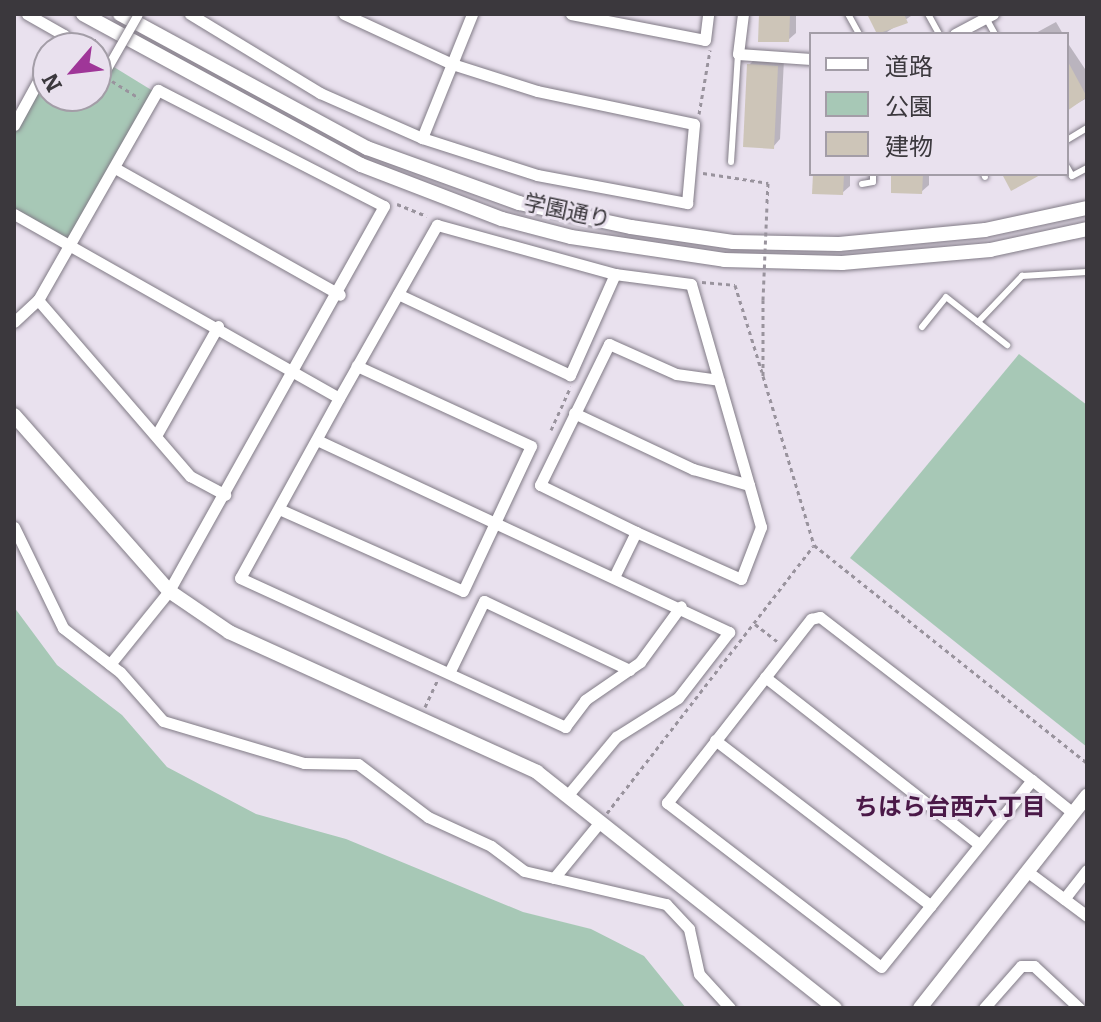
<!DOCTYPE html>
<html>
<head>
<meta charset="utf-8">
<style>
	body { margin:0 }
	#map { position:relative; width:1101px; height:1022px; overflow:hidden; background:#e9e1ee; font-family:Bitter,"Noto Sans JP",serif }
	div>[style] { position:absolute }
	.green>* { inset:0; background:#a7c8b6 }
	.shadow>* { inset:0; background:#0003 }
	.building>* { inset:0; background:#cdc5b8 }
	.path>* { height:3px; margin-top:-1.5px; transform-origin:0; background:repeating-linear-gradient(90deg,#99939d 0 4px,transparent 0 8px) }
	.roads { filter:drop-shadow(0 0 2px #817b86) drop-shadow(0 0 2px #817b86) }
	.service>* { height:6px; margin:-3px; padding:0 3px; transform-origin:3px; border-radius:3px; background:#fff }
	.minor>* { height:11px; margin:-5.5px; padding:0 5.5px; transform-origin:5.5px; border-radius:5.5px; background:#fff }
	.tertiary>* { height:14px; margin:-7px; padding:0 7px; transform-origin:7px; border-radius:7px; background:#fff }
	.path-bridge>* { height:3px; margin-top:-1.5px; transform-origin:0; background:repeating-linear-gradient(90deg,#99939d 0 4px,transparent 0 8px) }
	.bridges { filter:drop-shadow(0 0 2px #817b86) drop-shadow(0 0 2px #817b86) }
	.pedestrian-bridge>* { height:9px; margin:-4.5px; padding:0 4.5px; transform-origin:4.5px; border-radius:4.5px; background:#fff }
	span { translate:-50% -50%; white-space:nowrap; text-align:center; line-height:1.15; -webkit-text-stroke:6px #e9e1ee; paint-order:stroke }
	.street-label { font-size:22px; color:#3b383d }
	.neighbourhood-label { font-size:24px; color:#4a1847; font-weight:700 }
	.frame { position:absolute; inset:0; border:16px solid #3b383d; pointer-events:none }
	.legend { position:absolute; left:809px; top:32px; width:260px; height:144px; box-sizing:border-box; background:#e9e1ee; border:2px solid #a39da7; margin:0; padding:10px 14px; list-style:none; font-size:24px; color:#3b383d }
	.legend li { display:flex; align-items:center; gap:16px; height:40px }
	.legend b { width:40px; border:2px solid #a39da7 }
	.north { position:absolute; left:32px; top:32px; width:80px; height:80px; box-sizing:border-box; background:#e9e1ee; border:2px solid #a39da7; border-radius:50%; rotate:242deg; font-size:22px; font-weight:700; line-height:32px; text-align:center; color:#3b383d }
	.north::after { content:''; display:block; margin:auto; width:28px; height:36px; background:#9f3698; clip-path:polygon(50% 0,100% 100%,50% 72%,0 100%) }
</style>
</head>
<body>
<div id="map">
	<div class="green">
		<i style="clip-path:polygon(96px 56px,153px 91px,70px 240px,14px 208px,14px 133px,48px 70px,48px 96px,96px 96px)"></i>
		<i style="clip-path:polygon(1019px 354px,1087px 405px,1087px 747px,850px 558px)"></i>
		<i style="clip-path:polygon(14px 607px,57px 665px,122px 715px,167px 767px,256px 814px,346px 839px,523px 912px,591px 929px,644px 956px,686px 1008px,14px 1008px)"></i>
	</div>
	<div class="shadow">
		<i style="clip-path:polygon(761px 14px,796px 14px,796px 33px,788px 40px)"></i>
		<i style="clip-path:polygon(868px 14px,914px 14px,884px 34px)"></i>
		<i style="clip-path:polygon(1056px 22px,1063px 34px,1034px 34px)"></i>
		<i style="clip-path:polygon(1067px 42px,1087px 72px,1087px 98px,1067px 109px)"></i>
		<i style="clip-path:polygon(756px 58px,784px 59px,780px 139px,773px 147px,749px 65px)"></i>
		<i style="clip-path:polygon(815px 174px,850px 174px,850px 186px,842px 193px)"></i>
		<i style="clip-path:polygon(892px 174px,929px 174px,929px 185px,921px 192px)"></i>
	</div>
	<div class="building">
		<i style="clip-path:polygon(759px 14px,790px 14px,789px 42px,758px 42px)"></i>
		<i style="clip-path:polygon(867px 14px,904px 14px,908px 23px,877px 34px)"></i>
		<i style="clip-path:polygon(1067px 60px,1087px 97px,1067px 111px)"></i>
		<i style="clip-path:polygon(747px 64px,778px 66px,774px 149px,743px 147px)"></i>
		<i style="clip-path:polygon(813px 174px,844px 174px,843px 195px,812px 194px)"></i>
		<i style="clip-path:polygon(891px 174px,923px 174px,922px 194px,891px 193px)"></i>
		<i style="clip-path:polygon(1002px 174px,1042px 174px,1011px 191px)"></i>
	</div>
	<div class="path">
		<i style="left:74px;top:40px;width:13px;rotate:27deg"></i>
		<i style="left:86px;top:46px;width:15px;rotate:-32deg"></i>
		<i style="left:112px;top:81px;width:32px;rotate:32deg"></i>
		<i style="left:699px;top:114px;width:65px;rotate:-80.2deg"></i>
		<i style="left:703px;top:173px;width:66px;rotate:8.7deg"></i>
		<i style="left:768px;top:183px;width:21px;rotate:93deg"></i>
		<i style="left:397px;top:204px;width:32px;rotate:22deg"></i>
		<i style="left:702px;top:282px;width:33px;rotate:5deg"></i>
		<i style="left:735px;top:285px;width:91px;rotate:72.8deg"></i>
		<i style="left:763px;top:300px;width:76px;rotate:90deg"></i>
		<i style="left:763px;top:376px;width:177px;rotate:73.2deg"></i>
		<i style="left:814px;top:545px;width:349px;rotate:38.6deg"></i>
		<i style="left:551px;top:430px;width:48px;rotate:-65.6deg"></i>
		<i style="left:755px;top:624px;width:29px;rotate:38deg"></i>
		<i style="left:425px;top:707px;width:29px;rotate:-65deg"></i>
		<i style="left:607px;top:813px;width:337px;rotate:-52.3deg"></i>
	</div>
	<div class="roads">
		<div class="service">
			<i style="left:848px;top:14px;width:23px;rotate:61deg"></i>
			<i style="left:928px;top:14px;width:23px;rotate:61deg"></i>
			<i style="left:986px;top:18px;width:18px;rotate:61deg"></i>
			<i style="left:1067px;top:140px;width:23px;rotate:-31deg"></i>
			<i style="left:731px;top:162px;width:108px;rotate:-86.3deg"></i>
			<i style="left:1067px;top:167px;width:10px;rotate:61deg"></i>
			<i style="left:1072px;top:176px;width:17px;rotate:-28deg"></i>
			<i style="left:984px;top:174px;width:3px;rotate:72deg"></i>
			<i style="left:862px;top:184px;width:11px;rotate:-10deg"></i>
			<i style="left:873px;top:182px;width:8px;rotate:-90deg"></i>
			<i style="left:978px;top:322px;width:64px;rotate:-46.3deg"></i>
			<i style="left:1022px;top:276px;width:65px;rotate:-3.5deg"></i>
			<i style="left:922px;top:327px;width:38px;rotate:-51deg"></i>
			<i style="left:946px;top:297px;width:78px;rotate:38.2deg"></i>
		</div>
		<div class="minor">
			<i style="left:27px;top:14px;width:43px;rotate:29.6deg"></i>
			<i style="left:64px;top:35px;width:15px;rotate:118deg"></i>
			<i style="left:190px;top:14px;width:152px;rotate:31.3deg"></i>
			<i style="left:320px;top:93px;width:111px;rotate:23.8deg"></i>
			<i style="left:422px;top:138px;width:121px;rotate:17.8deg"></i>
			<i style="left:537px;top:175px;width:153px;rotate:10.6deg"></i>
			<i style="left:687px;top:203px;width:79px;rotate:-84.9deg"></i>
			<i style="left:694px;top:124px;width:160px;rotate:-168.1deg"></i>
			<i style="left:537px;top:91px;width:89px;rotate:-162.4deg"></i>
			<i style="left:452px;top:64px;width:119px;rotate:-155.2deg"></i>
			<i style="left:571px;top:14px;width:136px;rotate:11deg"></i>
			<i style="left:705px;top:40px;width:26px;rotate:-83deg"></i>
			<i style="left:743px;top:14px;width:40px;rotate:97.1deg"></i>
			<i style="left:738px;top:54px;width:73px;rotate:3.9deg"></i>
			<i style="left:955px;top:34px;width:43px;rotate:-27.8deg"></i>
			<i style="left:14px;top:125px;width:71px;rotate:-61.3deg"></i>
			<i style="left:422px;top:138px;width:134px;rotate:-68deg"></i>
			<i style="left:115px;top:168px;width:258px;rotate:29.4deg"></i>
			<i style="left:14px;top:214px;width:373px;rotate:29.5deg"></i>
			<i style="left:339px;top:398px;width:205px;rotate:118.8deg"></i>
			<i style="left:240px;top:578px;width:358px;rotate:24.6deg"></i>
			<i style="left:565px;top:727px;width:34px;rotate:-53deg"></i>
			<i style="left:585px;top:700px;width:67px;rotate:-34.6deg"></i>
			<i style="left:640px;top:662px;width:69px;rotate:-53.8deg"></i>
			<i style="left:38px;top:300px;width:233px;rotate:49.2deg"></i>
			<i style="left:190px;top:476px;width:40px;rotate:28deg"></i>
			<i style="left:14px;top:322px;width:33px;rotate:-43deg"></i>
			<i style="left:38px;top:300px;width:242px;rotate:-60.3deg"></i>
			<i style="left:158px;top:90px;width:254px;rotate:27.2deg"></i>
			<i style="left:384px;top:206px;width:441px;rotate:119.2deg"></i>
			<i style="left:169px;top:591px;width:94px;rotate:128.9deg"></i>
			<i style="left:339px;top:398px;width:199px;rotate:-60.5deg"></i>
			<i style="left:437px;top:225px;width:185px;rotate:15.4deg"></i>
			<i style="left:615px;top:274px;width:111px;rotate:114deg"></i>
			<i style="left:570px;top:375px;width:190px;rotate:-154.8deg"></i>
			<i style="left:574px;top:413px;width:132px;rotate:25.2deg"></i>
			<i style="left:693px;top:469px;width:58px;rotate:15.9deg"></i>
			<i style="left:749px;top:485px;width:209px;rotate:-106.1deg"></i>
			<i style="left:691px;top:284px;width:77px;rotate:-172.5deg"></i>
			<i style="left:157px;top:434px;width:124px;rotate:-60.5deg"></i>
			<i style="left:317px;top:440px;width:455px;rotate:25deg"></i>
			<i style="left:729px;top:632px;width:83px;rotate:127.7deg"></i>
			<i style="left:678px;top:698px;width:73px;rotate:147.8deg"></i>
			<i style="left:616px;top:737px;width:77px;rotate:129.7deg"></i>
			<i style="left:279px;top:509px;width:201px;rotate:24deg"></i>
			<i style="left:463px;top:591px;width:160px;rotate:-64.9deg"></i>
			<i style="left:531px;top:446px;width:192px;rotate:-155.3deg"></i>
			<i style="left:14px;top:527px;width:112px;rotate:64.1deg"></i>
			<i style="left:63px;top:628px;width:72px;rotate:37.7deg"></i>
			<i style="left:120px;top:672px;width:65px;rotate:48.7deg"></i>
			<i style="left:163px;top:721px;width:147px;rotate:16.6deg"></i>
			<i style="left:304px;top:763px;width:54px;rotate:1.1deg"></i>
			<i style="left:358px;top:764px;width:88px;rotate:37.1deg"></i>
			<i style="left:428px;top:817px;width:69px;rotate:24.7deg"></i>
			<i style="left:491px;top:846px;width:41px;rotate:37.1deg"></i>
			<i style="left:524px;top:871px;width:146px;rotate:13.1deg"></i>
			<i style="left:666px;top:904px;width:34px;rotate:47deg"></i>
			<i style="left:689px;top:929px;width:46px;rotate:77.5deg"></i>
			<i style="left:699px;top:974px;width:46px;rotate:47.6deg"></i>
			<i style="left:636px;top:532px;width:107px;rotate:-153.9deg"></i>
			<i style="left:540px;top:485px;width:157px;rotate:-63.9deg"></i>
			<i style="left:609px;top:344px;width:73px;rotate:24.1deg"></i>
			<i style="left:676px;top:374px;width:43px;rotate:7.9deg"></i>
			<i style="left:615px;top:575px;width:48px;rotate:-64deg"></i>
			<i style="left:636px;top:532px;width:115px;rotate:24.1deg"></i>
			<i style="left:741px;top:579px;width:56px;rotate:-69deg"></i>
			<i style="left:761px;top:527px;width:44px;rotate:-105.9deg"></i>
			<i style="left:449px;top:673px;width:80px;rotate:-64.1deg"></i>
			<i style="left:484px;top:601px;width:161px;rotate:25.4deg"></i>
			<i style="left:765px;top:677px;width:271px;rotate:38deg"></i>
			<i style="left:715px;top:740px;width:272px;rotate:37.5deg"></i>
			<i style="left:1032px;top:780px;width:240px;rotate:128.9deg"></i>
			<i style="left:881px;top:967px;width:270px;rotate:-142.5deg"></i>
			<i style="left:667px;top:803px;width:234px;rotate:-52deg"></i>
			<i style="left:811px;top:619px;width:9px;rotate:-13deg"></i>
			<i style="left:820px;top:617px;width:267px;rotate:37.6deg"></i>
			<i style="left:1032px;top:780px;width:53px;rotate:38.8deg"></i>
			<i style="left:1028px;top:872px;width:74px;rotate:36.7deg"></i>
			<i style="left:554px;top:878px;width:72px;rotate:-50.6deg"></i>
			<i style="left:1064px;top:899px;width:37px;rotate:-52deg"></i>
			<i style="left:984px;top:1008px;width:56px;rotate:-48.6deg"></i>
			<i style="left:1021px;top:966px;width:13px"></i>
			<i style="left:1034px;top:966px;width:62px;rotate:43deg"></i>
		</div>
		<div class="tertiary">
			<i style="left:83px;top:14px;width:316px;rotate:28.5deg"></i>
			<i style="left:361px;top:165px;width:151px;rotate:21deg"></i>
			<i style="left:502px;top:219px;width:71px;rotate:14.6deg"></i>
			<i style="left:571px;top:237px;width:155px;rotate:8.5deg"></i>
			<i style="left:724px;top:260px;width:118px;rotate:1.5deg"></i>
			<i style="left:842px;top:263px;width:149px;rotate:-5deg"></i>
			<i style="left:990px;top:250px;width:99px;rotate:-12.2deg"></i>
			<i style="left:120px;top:14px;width:281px;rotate:28.5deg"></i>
			<i style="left:367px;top:148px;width:162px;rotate:19.9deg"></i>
			<i style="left:519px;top:203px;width:115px;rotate:12.1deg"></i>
			<i style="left:631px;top:227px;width:103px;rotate:8.4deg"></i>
			<i style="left:733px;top:242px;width:106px;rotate:1.1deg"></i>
			<i style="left:839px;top:244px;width:147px;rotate:-5.5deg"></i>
			<i style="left:985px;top:230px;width:104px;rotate:-12.2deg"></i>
			<i style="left:14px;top:415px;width:235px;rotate:48.6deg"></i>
			<i style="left:169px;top:591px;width:73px;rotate:34.3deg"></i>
			<i style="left:229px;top:632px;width:338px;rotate:24.4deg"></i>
			<i style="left:537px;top:772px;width:380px;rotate:38.4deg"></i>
			<i style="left:920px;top:1008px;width:270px;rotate:-51.8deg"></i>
		</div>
	</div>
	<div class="path-bridge">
		<i style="left:763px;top:300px;width:96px;rotate:-87.6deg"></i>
	</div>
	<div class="bridges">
		<div class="pedestrian-bridge">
			<i style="left:106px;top:70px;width:64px;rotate:-60.3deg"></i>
		</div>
	</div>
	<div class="street-label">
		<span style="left:567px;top:211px;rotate:12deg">学園通り</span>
	</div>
	<div class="neighbourhood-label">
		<span style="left:950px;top:808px">ちはら台西六丁目</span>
	</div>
	<div class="frame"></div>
	<ul class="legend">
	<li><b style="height:10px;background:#fff"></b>道路</li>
	<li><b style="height:22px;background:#a7c8b6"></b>公園</li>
	<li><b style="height:22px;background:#cdc5b8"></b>建物</li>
	</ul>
	<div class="north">N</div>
</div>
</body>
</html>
